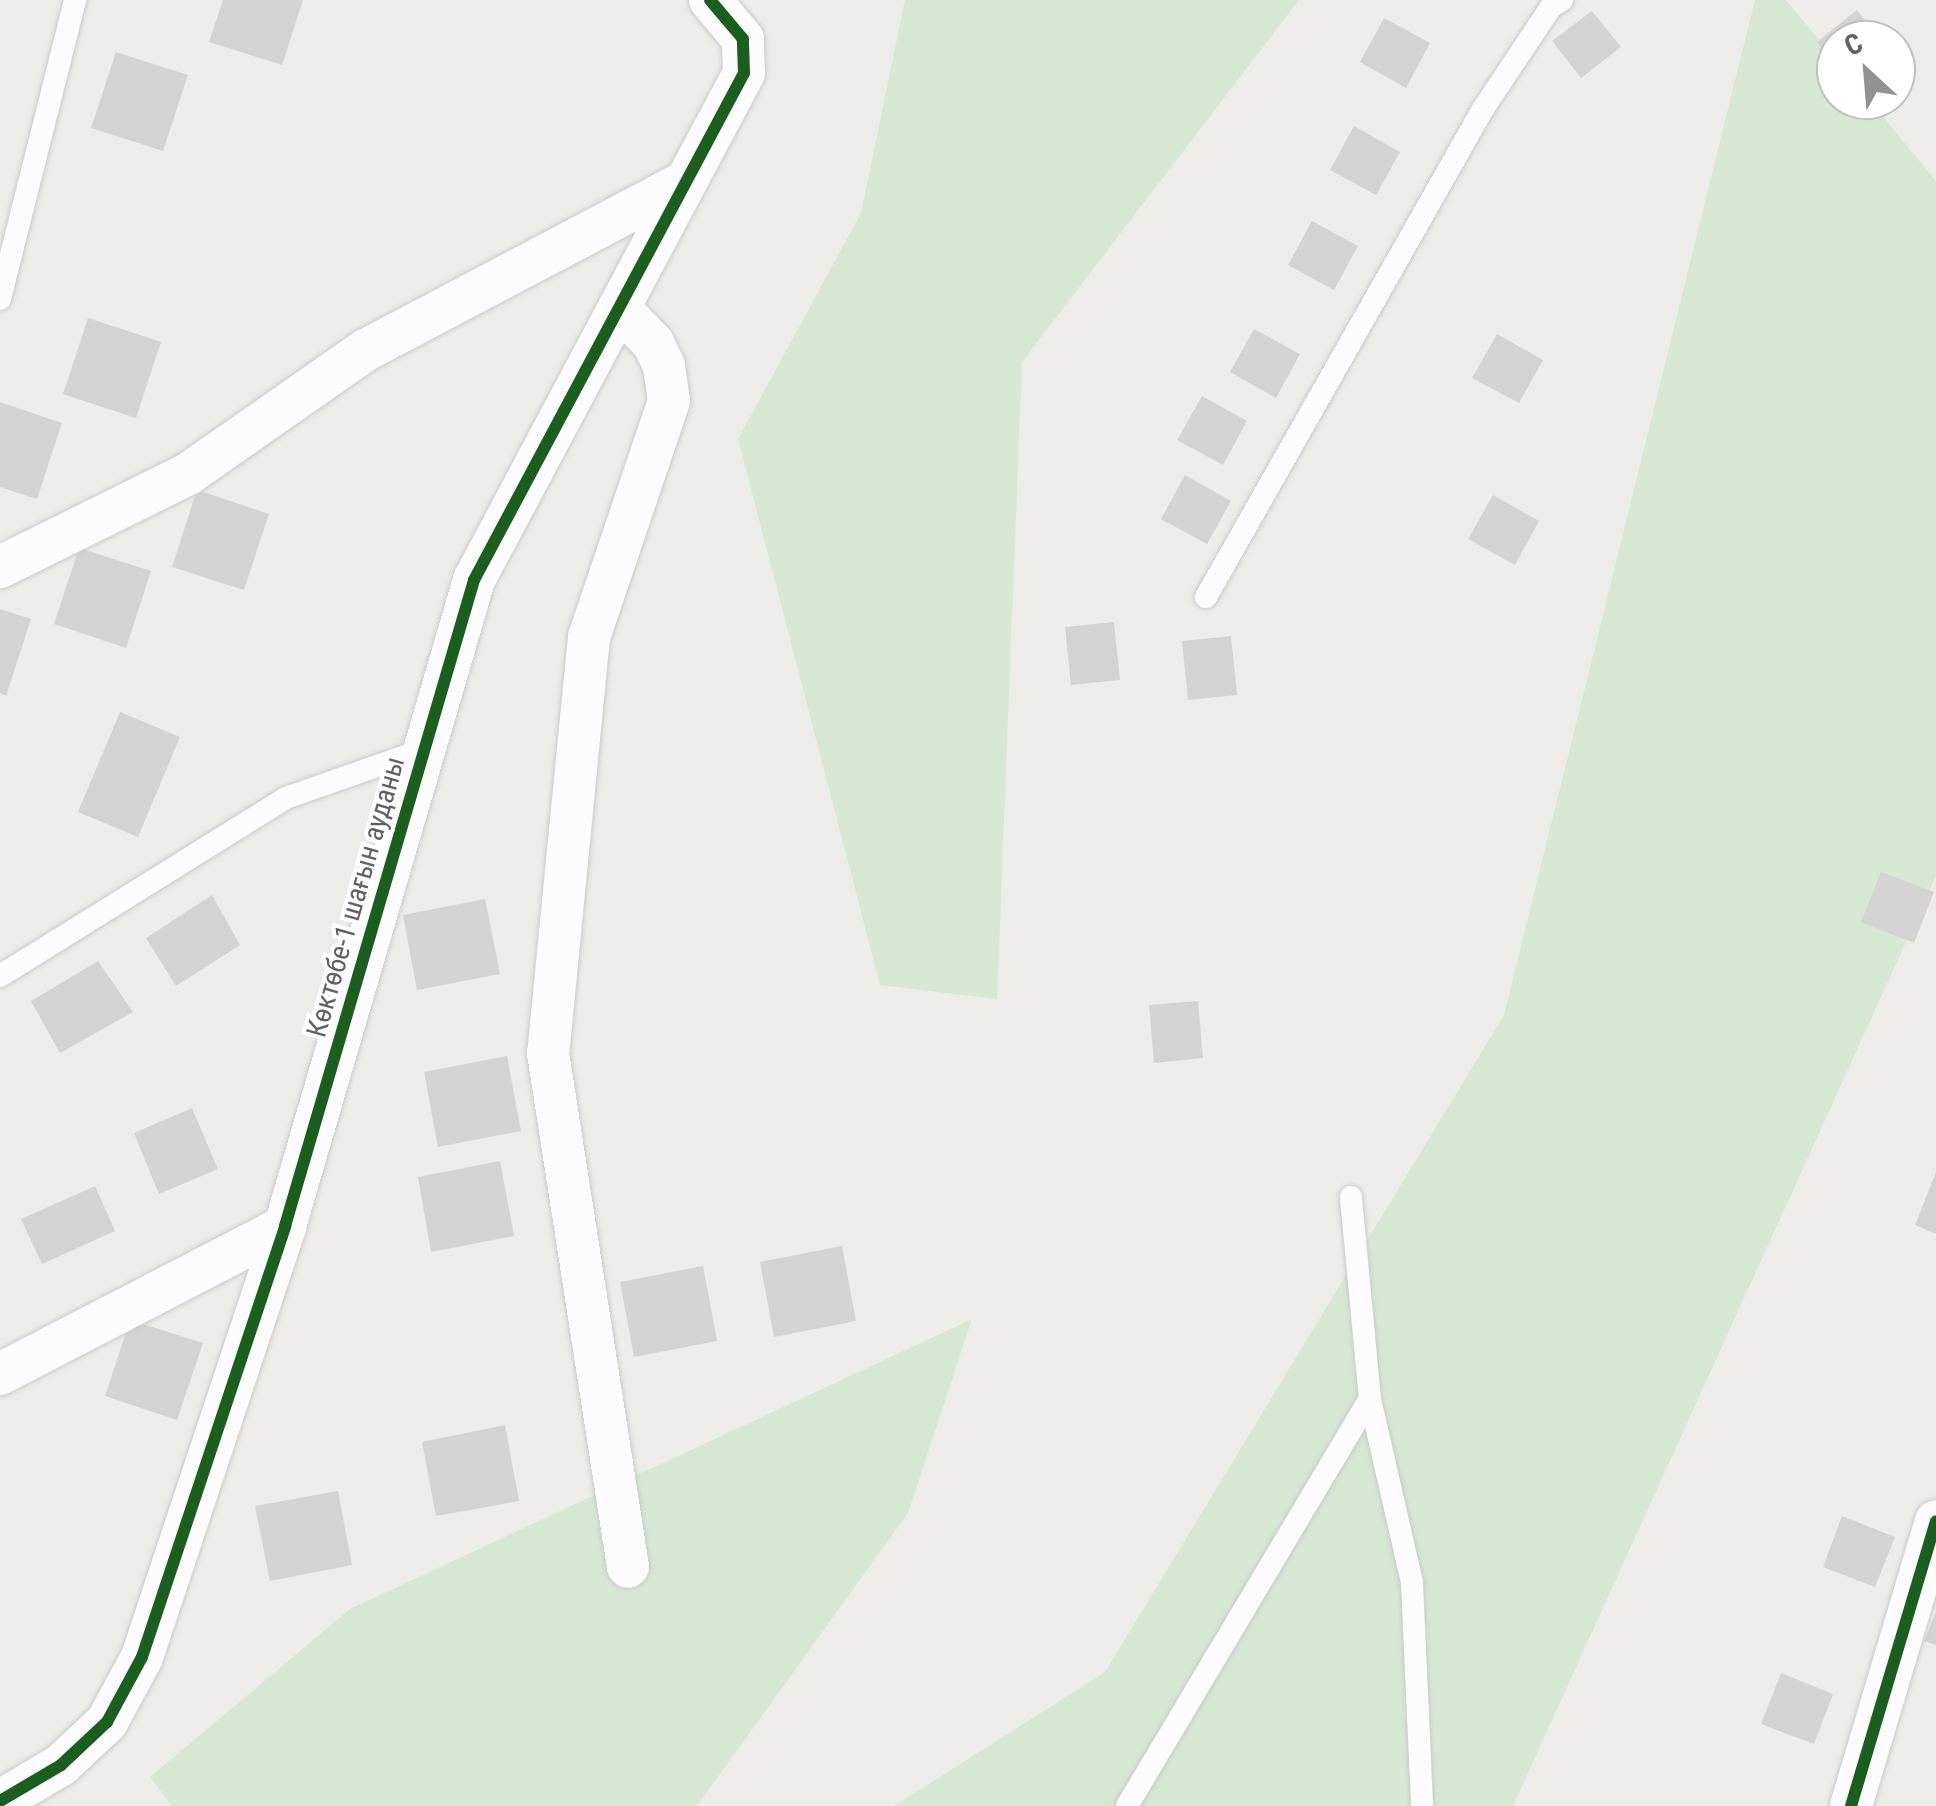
<!DOCTYPE html>
<html>
<head>
<meta charset="utf-8">
<style>
	body { margin:0 }
	#map { position:relative; width:1936px; height:1806px; overflow:hidden; background:#edece8; font-family:"Roboto Condensed",sans-serif }
	div>[style] { position:absolute }
	.green>* { inset:0; background:#d6e8d4 }
	.building>* { inset:0; background:#d4d3d1 }
	.roads { filter:drop-shadow(0 0 2px #cacaca) drop-shadow(0 0 2px #cacaca) }
	.lane>* { height:22px; margin:-11px; padding:0 11px; transform-origin:11px; border-radius:11px; background:#fcfcfc }
	.street>* { height:42px; margin:-21px; padding:0 21px; transform-origin:21px; border-radius:21px; background:#fcfcfc }
	.cycleway>* { height:12px; margin:-6px; padding:0 6px; transform-origin:6px; border-radius:6px; background:#1b5e20 }
	span { translate:-50% -50%; white-space:nowrap; text-align:center; line-height:1.15; -webkit-text-stroke:8px #fff; paint-order:stroke }
	.street-label { font-size:28px; color:#5e6166 }
	.north { position:absolute; left:1816px; top:20px; width:100px; height:100px; box-sizing:border-box; background:#fff; border:2px solid #bfc0c2; border-radius:50%; rotate:334deg; font-size:28px; font-weight:700; line-height:40px; text-align:center; color:#5e6166 }
	.north::after { content:''; display:block; margin:auto; width:35px; height:45px; background:#909294; clip-path:polygon(50% 0,100% 100%,50% 72%,0 100%) }
</style>
</head>
<body>
<div id="map">
	<div class="green">
		<i style="clip-path:polygon(905px 0,1299px 0,1022px 362px,997px 999px,880px 985px,738px 439px,861px 213px)"></i>
		<i style="clip-path:polygon(1755px 0,1786px 0,1836px 60px,1836px 100px,1869px 100px,1936px 181px,1936px 876px,1513px 1806px,894px 1806px,1105px 1672px,1504px 1015px)"></i>
		<i style="clip-path:polygon(972px 1319px,908px 1513px,697px 1806px,172px 1806px,150px 1777px,350px 1609px)"></i>
	</div>
	<div class="building">
		<i style="clip-path:polygon(223px 0,303px 0,282px 65px,209px 42px)"></i>
		<i style="clip-path:polygon(1857px 10px,1880px 40px,1836px 40px,1836px 65px,1817px 42px)"></i>
		<i style="clip-path:polygon(1592px 11px,1621px 47px,1581px 78px,1552px 41px)"></i>
		<i style="clip-path:polygon(1384px 18px,1430px 43px,1406px 88px,1360px 62px)"></i>
		<i style="clip-path:polygon(116px 52px,188px 75px,163px 151px,91px 128px)"></i>
		<i style="clip-path:polygon(1354px 126px,1400px 152px,1376px 195px,1330px 170px)"></i>
		<i style="clip-path:polygon(1312px 221px,1358px 246px,1334px 290px,1288px 265px)"></i>
		<i style="clip-path:polygon(88px 318px,161px 342px,136px 418px,63px 394px)"></i>
		<i style="clip-path:polygon(1254px 329px,1300px 354px,1276px 398px,1230px 372px)"></i>
		<i style="clip-path:polygon(1497px 334px,1543px 360px,1519px 403px,1472px 378px)"></i>
		<i style="clip-path:polygon(1202px 396px,1247px 421px,1223px 465px,1177px 440px)"></i>
		<i style="clip-path:polygon(0 402px,62px 423px,37px 499px,0 487px)"></i>
		<i style="clip-path:polygon(1185px 475px,1231px 501px,1207px 544px,1161px 519px)"></i>
		<i style="clip-path:polygon(197px 490px,269px 514px,244px 590px,172px 567px)"></i>
		<i style="clip-path:polygon(1493px 495px,1539px 521px,1515px 565px,1468px 539px)"></i>
		<i style="clip-path:polygon(79px 548px,151px 571px,126px 648px,54px 624px)"></i>
		<i style="clip-path:polygon(0 609px,31px 619px,6px 696px,0 693px)"></i>
		<i style="clip-path:polygon(1114px 622px,1120px 680px,1071px 685px,1065px 627px)"></i>
		<i style="clip-path:polygon(1231px 636px,1237px 695px,1188px 700px,1182px 641px)"></i>
		<i style="clip-path:polygon(120px 712px,180px 737px,138px 837px,78px 812px)"></i>
		<i style="clip-path:polygon(1881px 872px,1934px 892px,1914px 943px,1861px 922px)"></i>
		<i style="clip-path:polygon(212px 895px,240px 945px,176px 986px,146px 938px)"></i>
		<i style="clip-path:polygon(485px 899px,500px 974px,417px 990px,403px 915px)"></i>
		<i style="clip-path:polygon(98px 961px,133px 1012px,60px 1053px,31px 1001px)"></i>
		<i style="clip-path:polygon(1198px 1001px,1203px 1058px,1154px 1063px,1149px 1005px)"></i>
		<i style="clip-path:polygon(507px 1056px,521px 1131px,438px 1147px,424px 1072px)"></i>
		<i style="clip-path:polygon(192px 1108px,218px 1169px,159px 1194px,134px 1133px)"></i>
		<i style="clip-path:polygon(500px 1161px,514px 1236px,431px 1252px,418px 1177px)"></i>
		<i style="clip-path:polygon(1936px 1172px,1936px 1234px,1915px 1225px)"></i>
		<i style="clip-path:polygon(95px 1186px,115px 1231px,42px 1264px,21px 1219px)"></i>
		<i style="clip-path:polygon(842px 1246px,856px 1321px,774px 1337px,760px 1262px)"></i>
		<i style="clip-path:polygon(703px 1266px,717px 1341px,634px 1357px,620px 1282px)"></i>
		<i style="clip-path:polygon(130px 1320px,203px 1343px,177px 1420px,105px 1396px)"></i>
		<i style="clip-path:polygon(505px 1425px,519px 1501px,436px 1516px,422px 1442px)"></i>
		<i style="clip-path:polygon(338px 1491px,352px 1565px,270px 1581px,255px 1506px)"></i>
		<i style="clip-path:polygon(1842px 1516px,1895px 1537px,1875px 1587px,1823px 1567px)"></i>
		<i style="clip-path:polygon(1936px 1612px,1936px 1645px,1924px 1641px)"></i>
		<i style="clip-path:polygon(1781px 1673px,1833px 1694px,1814px 1744px,1761px 1724px)"></i>
	</div>
	<div class="roads">
		<div class="lane">
			<i style="left:0;top:299px;width:308px;rotate:-75.9deg"></i>
			<i style="left:1206px;top:597px;width:561px;rotate:-60.42deg"></i>
			<i style="left:1483px;top:109px;width:123px;rotate:-56.3deg"></i>
			<i style="left:1551px;top:7px;width:13px;rotate:-32deg"></i>
			<i style="left:0;top:976px;width:337px;rotate:-31.9deg"></i>
			<i style="left:286px;top:798px;width:147px;rotate:-19.4deg"></i>
			<i style="left:1370px;top:1399px;width:189px;rotate:77.1deg"></i>
			<i style="left:1412px;top:1583px;width:223px;rotate:87.4deg"></i>
			<i style="left:1127px;top:1806px;width:474px;rotate:-59.2deg"></i>
			<i style="left:1370px;top:1399px;width:203px;rotate:-95.4deg"></i>
		</div>
		<div class="street">
			<i style="left:619px;top:308px;width:49px;rotate:45.8deg"></i>
			<i style="left:653px;top:343px;width:25px;rotate:64deg"></i>
			<i style="left:664px;top:366px;width:35px;rotate:82deg"></i>
			<i style="left:669px;top:401px;width:249px;rotate:108.7deg"></i>
			<i style="left:589px;top:637px;width:418px;rotate:95.6deg"></i>
			<i style="left:548px;top:1053px;width:520px;rotate:81.15deg"></i>
			<i style="left:0;top:567px;width:210px;rotate:-26.3deg"></i>
			<i style="left:188px;top:474px;width:217px;rotate:-34.9deg"></i>
			<i style="left:366px;top:350px;width:362px;rotate:-27.8deg"></i>
			<i style="left:0;top:1374px;width:321px;rotate:-27.4deg"></i>
			<i style="left:0;top:1801px;width:71px;rotate:-30.5deg"></i>
			<i style="left:61px;top:1765px;width:63px;rotate:-43.1deg"></i>
			<i style="left:107px;top:1722px;width:74px;rotate:-61.7deg"></i>
			<i style="left:142px;top:1657px;width:454px;rotate:-71.6deg"></i>
			<i style="left:285px;top:1226px;width:673px;rotate:-73.69deg"></i>
			<i style="left:474px;top:580px;width:574px;rotate:-61.96deg"></i>
			<i style="left:744px;top:73px;width:34px;rotate:-92deg"></i>
			<i style="left:743px;top:39px;width:51px;rotate:-130.2deg"></i>
			<i style="left:1851px;top:1806px;width:297px;rotate:-73.4deg"></i>
		</div>
	</div>
	<div class="cycleway">
		<i style="left:0;top:1801px;width:71px;rotate:-30.5deg"></i>
		<i style="left:61px;top:1765px;width:63px;rotate:-43.1deg"></i>
		<i style="left:107px;top:1722px;width:74px;rotate:-61.7deg"></i>
		<i style="left:142px;top:1657px;width:454px;rotate:-71.6deg"></i>
		<i style="left:285px;top:1226px;width:673px;rotate:-73.69deg"></i>
		<i style="left:474px;top:580px;width:574px;rotate:-61.96deg"></i>
		<i style="left:744px;top:73px;width:34px;rotate:-92deg"></i>
		<i style="left:743px;top:39px;width:51px;rotate:-130.2deg"></i>
		<i style="left:1851px;top:1806px;width:297px;rotate:-73.4deg"></i>
	</div>
	<div class="street-label">
		<span style="left:356px;top:897px;rotate:-74deg">Көктөбе-1 шағын ауданы</span>
	</div>
	<div class="north">С</div>
</div>
</body>
</html>
